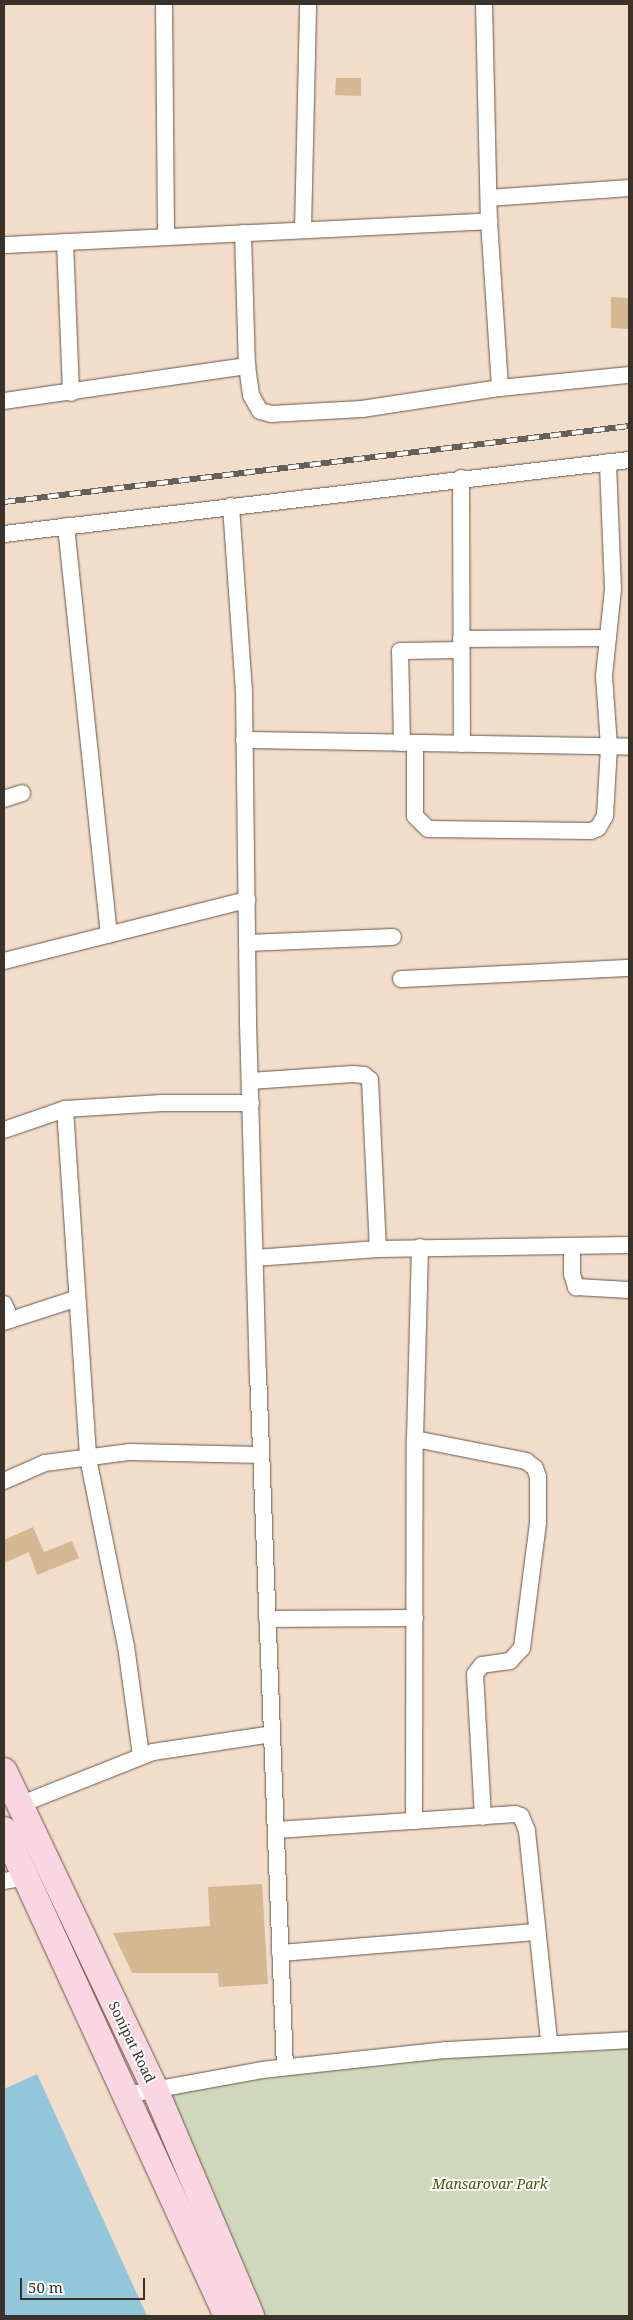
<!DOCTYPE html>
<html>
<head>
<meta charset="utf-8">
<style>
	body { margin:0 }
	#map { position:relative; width:633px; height:2320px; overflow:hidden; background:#f2ddcb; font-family:"Noto Serif",serif }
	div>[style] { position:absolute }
	.green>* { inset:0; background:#d0d8bb }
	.water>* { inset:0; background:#91c6db }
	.building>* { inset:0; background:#d4b891 }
	.roads { filter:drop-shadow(0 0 1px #695747) drop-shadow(0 0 1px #695747) }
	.minor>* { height:16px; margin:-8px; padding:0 8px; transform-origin:8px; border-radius:8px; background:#fff }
	.primary>* { height:26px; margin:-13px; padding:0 13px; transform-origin:13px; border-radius:13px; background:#fad5e2 }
	.rail>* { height:5.5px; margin-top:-2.75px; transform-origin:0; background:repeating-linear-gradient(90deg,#fff 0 11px,#6a5f55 0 22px); box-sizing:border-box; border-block:1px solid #6a5f55 }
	span { translate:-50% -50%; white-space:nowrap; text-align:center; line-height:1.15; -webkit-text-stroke:4px #fff; paint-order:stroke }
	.street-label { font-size:14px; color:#39312a }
	.park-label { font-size:14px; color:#49550e; font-style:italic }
	.frame { position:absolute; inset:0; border:5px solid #39312a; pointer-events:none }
	.scale { position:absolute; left:20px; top:2278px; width:125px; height:22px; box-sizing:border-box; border:2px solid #39312a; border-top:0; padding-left:6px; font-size:15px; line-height:18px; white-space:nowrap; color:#39312a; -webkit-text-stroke:4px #fff; paint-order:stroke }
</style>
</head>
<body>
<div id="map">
	<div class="green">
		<i style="clip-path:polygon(629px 2043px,629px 2316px,248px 2316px,147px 2091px,285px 2067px)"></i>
	</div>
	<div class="water">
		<i style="clip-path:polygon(37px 2074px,147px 2316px,4px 2316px,4px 2089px)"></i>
	</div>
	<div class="building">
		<i style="clip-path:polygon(336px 78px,361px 78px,361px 96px,335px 95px)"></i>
		<i style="clip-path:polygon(611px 297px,629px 298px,629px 329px,611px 328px)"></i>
		<i style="clip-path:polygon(33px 1527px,44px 1552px,72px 1541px,79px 1558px,37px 1575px,29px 1552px,4px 1563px,4px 1540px)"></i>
		<i style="clip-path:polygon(262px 1884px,268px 1984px,219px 1987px,218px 1973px,132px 1973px,113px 1933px,210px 1926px,208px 1887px)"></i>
	</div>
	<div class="roads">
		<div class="minor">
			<i style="left:164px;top:4px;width:233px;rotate:89.5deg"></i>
			<i style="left:484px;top:4px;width:217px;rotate:88.7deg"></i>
			<i style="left:489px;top:221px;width:167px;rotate:86.2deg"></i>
			<i style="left:489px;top:198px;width:140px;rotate:-4.1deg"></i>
			<i style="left:303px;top:230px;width:226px;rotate:-88.7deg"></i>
			<i style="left:243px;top:233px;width:133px;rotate:88.3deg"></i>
			<i style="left:247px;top:366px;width:29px;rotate:82deg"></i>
			<i style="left:251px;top:395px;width:18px;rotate:61deg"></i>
			<i style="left:260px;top:411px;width:11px;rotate:15deg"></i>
			<i style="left:271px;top:414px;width:91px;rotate:-3.1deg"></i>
			<i style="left:362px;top:409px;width:140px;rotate:-8.7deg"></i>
			<i style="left:500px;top:388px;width:130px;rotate:-5.8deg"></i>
			<i style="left:65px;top:242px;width:151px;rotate:87.7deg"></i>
			<i style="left:4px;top:245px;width:486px;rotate:-2.8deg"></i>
			<i style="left:4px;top:401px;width:246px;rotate:-8.2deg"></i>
			<i style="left:461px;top:478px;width:266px;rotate:89.8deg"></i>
			<i style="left:231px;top:506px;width:187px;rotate:86deg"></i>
			<i style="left:244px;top:693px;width:330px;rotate:89.3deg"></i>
			<i style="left:248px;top:1023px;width:349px;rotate:88.4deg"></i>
			<i style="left:258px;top:1372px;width:696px;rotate:87.78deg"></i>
			<i style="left:66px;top:526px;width:411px;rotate:84deg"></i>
			<i style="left:4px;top:534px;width:629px;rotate:-6.75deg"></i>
			<i style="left:461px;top:639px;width:147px;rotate:-0.4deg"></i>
			<i style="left:244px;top:740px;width:385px;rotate:1deg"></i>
			<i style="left:402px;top:743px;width:92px;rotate:-91.2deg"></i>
			<i style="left:400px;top:651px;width:61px;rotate:-0.9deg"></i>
			<i style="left:415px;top:743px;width:73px;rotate:90deg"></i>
			<i style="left:415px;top:816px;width:18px;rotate:45deg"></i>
			<i style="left:428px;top:829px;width:163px;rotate:0.7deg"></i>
			<i style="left:591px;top:831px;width:8px;rotate:-23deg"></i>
			<i style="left:598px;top:828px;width:14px;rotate:-60deg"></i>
			<i style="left:605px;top:816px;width:70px;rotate:-86.7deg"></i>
			<i style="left:609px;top:746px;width:70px;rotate:-94.1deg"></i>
			<i style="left:604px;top:676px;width:87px;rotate:-84.1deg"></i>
			<i style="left:613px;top:589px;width:127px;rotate:-92.3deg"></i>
			<i style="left:4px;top:799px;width:19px;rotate:-18deg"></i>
			<i style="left:247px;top:943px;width:146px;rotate:-2.4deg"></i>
			<i style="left:4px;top:961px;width:251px;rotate:-14.1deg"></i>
			<i style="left:401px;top:979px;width:228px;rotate:-2.8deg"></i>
			<i style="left:250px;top:1081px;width:103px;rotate:-3.9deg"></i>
			<i style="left:353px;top:1074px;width:11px;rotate:5deg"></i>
			<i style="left:364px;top:1075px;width:8px;rotate:40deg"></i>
			<i style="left:370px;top:1080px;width:169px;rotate:87.3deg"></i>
			<i style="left:378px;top:1249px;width:251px;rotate:-0.9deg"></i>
			<i style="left:65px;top:1109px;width:350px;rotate:86.2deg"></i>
			<i style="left:88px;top:1458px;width:192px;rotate:78.6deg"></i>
			<i style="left:126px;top:1646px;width:111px;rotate:82.2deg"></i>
			<i style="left:4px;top:1130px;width:65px;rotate:-19deg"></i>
			<i style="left:65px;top:1109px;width:97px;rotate:-3.5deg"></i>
			<i style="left:162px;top:1103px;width:89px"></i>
			<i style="left:572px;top:1246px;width:28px;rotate:90deg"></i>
			<i style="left:572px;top:1274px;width:14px;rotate:73deg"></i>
			<i style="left:576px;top:1287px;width:53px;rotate:3.2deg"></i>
			<i style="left:255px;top:1258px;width:123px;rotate:-4.2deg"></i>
			<i style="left:4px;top:1304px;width:17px;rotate:66deg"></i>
			<i style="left:4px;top:1322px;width:75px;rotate:-17.9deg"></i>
			<i style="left:415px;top:1439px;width:113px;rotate:11.2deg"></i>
			<i style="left:526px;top:1461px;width:11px;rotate:38deg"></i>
			<i style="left:535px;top:1468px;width:9px;rotate:72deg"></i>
			<i style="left:538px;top:1477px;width:46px;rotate:90deg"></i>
			<i style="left:538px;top:1523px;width:126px;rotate:97.3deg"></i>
			<i style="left:522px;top:1648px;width:18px;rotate:133deg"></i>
			<i style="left:510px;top:1661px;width:28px;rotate:172deg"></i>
			<i style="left:482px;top:1665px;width:11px;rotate:128deg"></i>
			<i style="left:475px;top:1674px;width:143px;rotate:86.8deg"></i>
			<i style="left:4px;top:1481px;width:45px;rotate:-23.7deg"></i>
			<i style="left:45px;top:1463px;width:86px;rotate:-7.4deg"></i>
			<i style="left:130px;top:1452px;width:131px;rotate:1.3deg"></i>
			<i style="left:267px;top:1619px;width:148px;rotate:-0.4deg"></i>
			<i style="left:19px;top:1805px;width:144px;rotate:-21.6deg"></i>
			<i style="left:153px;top:1752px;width:120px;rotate:-8.6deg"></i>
			<i style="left:414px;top:1821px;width:382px;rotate:-89.9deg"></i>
			<i style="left:415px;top:1439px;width:192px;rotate:-88.5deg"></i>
			<i style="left:276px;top:1830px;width:240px;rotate:-3.8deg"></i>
			<i style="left:515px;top:1814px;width:6px;rotate:18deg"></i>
			<i style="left:521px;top:1816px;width:16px;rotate:68deg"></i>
			<i style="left:527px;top:1831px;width:212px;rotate:84deg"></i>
			<i style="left:4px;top:1881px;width:22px;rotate:-10deg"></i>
			<i style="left:280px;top:1953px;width:257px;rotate:-4.7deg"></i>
			<i style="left:126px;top:2095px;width:138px;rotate:-10.4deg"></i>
			<i style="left:262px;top:2070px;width:186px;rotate:-6.2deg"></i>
			<i style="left:447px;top:2050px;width:182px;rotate:-3.1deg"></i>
		</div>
		<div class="primary">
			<i style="left:4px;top:1771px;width:350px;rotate:64.6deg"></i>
			<i style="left:154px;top:2087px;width:249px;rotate:67deg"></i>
			<i style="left:4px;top:1830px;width:535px;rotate:65.35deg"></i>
		</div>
	</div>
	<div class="rail">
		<i style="left:4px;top:502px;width:630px;rotate:-6.93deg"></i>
	</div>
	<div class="street-label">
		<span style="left:132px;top:2042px;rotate:64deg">Sonipat Road</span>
	</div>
	<div class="park-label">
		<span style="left:490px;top:2184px">Mansarovar Park</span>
	</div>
	<div class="frame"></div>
	<div class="scale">50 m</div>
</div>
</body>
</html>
